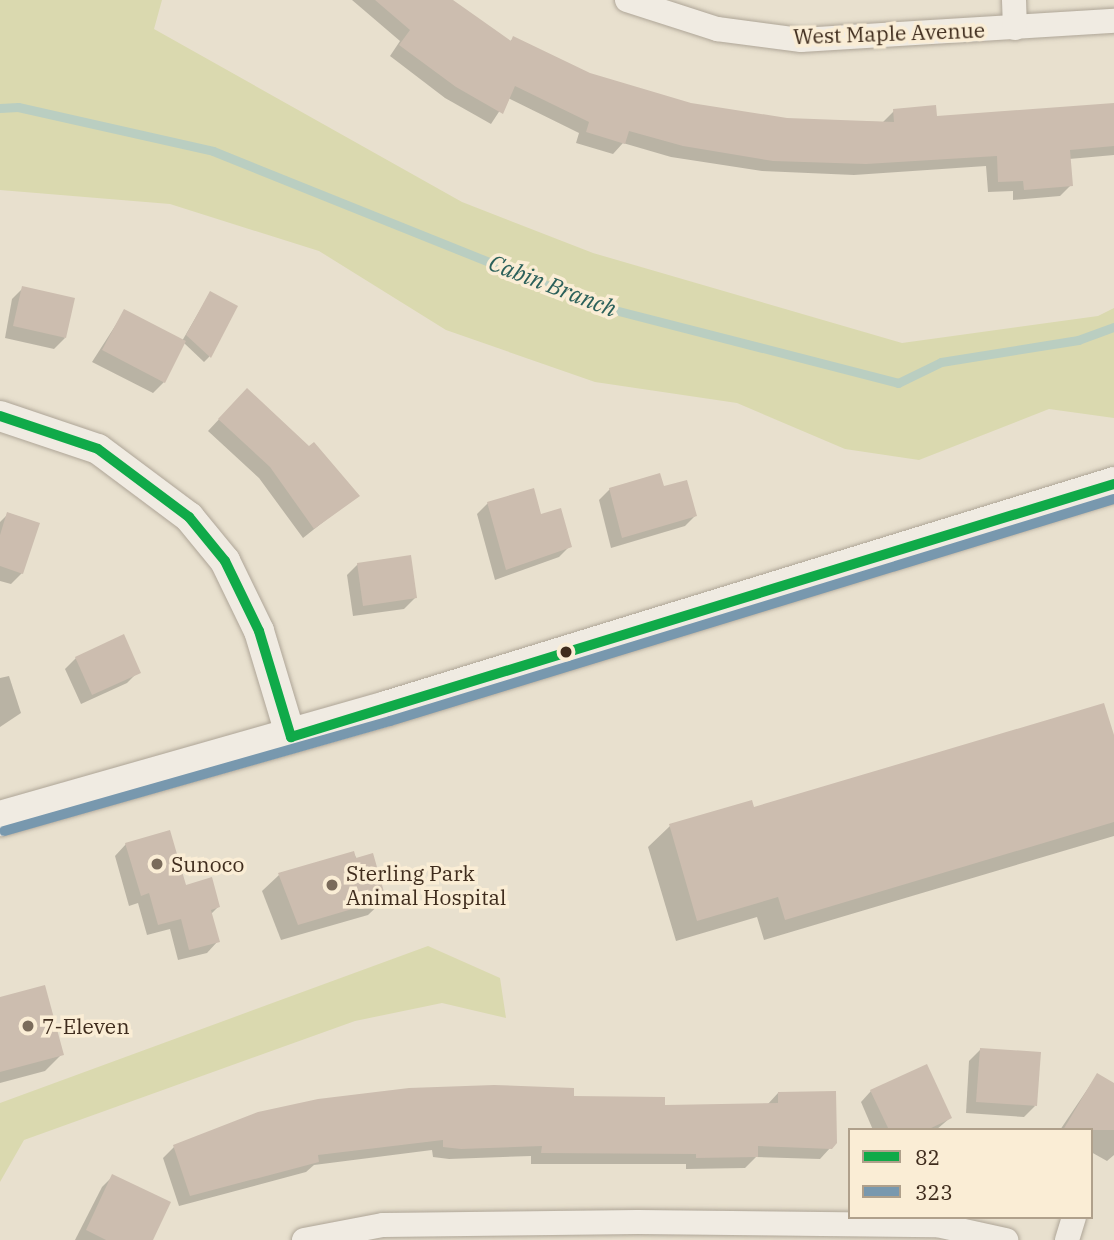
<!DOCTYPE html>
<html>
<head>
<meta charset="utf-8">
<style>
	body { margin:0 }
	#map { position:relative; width:1114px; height:1240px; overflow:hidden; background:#e8e0ce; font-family:"IBM Plex Serif",serif }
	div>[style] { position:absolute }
	.green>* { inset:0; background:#dad9af }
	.shadow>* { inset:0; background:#0003 }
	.stream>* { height:9px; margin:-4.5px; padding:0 4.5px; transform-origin:4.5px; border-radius:4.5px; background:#bacec1 }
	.building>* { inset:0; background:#ccbdaf }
	.roads { filter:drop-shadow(0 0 2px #aea597) drop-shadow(0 0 2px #aea597) }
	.minor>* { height:24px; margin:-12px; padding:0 12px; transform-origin:12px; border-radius:12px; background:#f0ebe2 }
	.tertiary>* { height:30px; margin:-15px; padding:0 15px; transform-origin:15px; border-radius:15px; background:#f0ebe2 }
	.secondary>* { height:35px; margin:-17.5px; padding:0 17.5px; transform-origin:17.5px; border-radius:17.5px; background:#f0ebe2 }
	.bus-1>* { height:10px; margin:-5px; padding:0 5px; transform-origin:5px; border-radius:5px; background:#10aa49 }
	.bus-2>* { height:10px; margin:-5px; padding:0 5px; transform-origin:5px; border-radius:5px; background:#7898ae }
	.dots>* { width:19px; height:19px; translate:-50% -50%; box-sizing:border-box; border:4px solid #faedd5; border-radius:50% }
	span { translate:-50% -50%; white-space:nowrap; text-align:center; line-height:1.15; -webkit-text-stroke:7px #faedd5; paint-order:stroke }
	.street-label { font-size:21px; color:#3f2c1d }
	.poi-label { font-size:21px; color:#3f2c1d }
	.left { translate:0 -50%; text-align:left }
	.water-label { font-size:23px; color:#2b605a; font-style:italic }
	.legend { position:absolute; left:848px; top:1128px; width:245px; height:91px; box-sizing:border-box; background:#faedd5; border:2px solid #afa08b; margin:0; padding:9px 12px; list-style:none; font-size:21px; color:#3f2c1d }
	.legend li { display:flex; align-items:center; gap:14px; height:35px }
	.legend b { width:35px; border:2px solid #afa08b }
</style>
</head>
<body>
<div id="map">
	<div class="green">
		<i style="clip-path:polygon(0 0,162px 0,154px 29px,462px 202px,593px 253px,902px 343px,1098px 316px,1114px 308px,1114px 418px,1049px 409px,919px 460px,845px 449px,737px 403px,595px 382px,446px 330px,319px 251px,170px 204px,0 190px)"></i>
		<i style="clip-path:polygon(428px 946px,500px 978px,506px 1018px,442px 1003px,355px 1021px,24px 1140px,0 1182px,0 1103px)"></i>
	</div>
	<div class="shadow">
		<i style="clip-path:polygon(352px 0,450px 0,509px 42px,514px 38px,589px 75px,691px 104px,787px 120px,883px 122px,894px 111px,935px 118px,1114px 104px,1114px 155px,1069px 159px,1071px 185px,1060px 196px,1013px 200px,1013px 191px,988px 192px,986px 166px,854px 175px,762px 171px,671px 157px,623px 143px,613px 154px,576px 143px,579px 133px,508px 98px,491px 124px,445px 98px,390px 56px,400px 41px)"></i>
		<i style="clip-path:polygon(23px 288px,65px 338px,54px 349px,5px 338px,12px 299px)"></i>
		<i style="clip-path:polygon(210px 293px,236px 307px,209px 357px,204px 362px,184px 343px,164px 382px,153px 393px,92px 362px,124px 312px,182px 341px)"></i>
		<i style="clip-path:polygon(236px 401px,357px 495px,303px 538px,259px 478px,208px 431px)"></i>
		<i style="clip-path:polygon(663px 488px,696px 515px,685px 526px,611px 548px,599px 500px,610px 489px)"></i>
		<i style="clip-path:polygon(488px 503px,570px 546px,559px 557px,495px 580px,477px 514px)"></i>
		<i style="clip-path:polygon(8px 514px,22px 573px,11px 584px,0 581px,0 522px)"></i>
		<i style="clip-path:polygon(358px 564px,415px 598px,404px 609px,353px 616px,347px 575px)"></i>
		<i style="clip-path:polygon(76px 658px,138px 672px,127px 683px,81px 704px,65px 669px)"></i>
		<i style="clip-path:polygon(9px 676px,21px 713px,0 727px,0 678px)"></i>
		<i style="clip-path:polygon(1114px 741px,1114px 836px,764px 940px,757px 917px,676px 941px,648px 847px,670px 826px)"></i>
		<i style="clip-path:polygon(126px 844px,218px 907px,211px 914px,218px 941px,207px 953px,178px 960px,170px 929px,147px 935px,138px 903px,129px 906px,115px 856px)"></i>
		<i style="clip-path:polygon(353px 853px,385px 899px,368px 915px,281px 940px,262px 891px,279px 875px)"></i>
		<i style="clip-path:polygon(0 999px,62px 1054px,45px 1071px,0 1083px)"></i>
		<i style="clip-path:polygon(980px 1050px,1035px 1106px,1024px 1117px,966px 1113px,969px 1061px)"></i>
		<i style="clip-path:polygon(1097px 1075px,1114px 1085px,1114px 1155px,1107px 1161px,1091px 1152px,1091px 1130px,1060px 1130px)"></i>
		<i style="clip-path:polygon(871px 1091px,950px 1118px,936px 1130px,873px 1130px,861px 1102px)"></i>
		<i style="clip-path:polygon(778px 1093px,831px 1147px,820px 1159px,756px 1157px,745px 1168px,686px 1169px,686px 1164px,531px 1164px,531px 1156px,449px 1159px,433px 1157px,432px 1150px,314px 1165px,306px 1172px,179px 1206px,163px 1158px,174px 1147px,258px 1114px,572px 1098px,664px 1107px,767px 1105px)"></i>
		<i style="clip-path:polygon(113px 1176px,150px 1240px,75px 1240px,102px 1187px)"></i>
	</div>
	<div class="stream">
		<i style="left:0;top:108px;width:18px;rotate:-3deg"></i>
		<i style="left:18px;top:107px;width:200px;rotate:12.7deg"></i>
		<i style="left:213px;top:151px;width:416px;rotate:21.9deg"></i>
		<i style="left:599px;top:306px;width:309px;rotate:14.4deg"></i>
		<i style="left:898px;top:383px;width:48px;rotate:-26deg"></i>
		<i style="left:941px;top:362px;width:139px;rotate:-9.1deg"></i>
		<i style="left:1078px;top:340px;width:38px;rotate:-20deg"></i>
	</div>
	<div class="building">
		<i style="clip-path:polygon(375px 0,453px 0,511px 41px,513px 36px,590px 73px,691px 103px,787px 118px,894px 122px,893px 109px,936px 105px,937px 116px,1114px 103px,1114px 146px,1070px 150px,1073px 186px,1024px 190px,1023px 181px,998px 182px,997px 156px,866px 164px,773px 161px,683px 146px,629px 131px,625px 144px,586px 132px,589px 122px,515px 86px,503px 114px,456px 87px,399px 45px,410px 30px)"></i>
		<i style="clip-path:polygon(22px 286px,75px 298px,66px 338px,13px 326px)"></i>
		<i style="clip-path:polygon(210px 291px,238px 306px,211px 358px,186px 335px)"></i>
		<i style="clip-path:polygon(124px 309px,186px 341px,165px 383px,102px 350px)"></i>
		<i style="clip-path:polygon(247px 388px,309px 446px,314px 442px,360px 496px,314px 529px,270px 467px,218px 419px)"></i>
		<i style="clip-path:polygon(660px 473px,664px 486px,687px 480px,697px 516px,622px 538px,609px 488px)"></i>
		<i style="clip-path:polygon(534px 488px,541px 514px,561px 508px,572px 547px,506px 570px,487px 502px)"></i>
		<i style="clip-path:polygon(7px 512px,40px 523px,23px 574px,0 566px,0 535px)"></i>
		<i style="clip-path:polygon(411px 555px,417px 598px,363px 606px,357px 563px)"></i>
		<i style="clip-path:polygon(124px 634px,141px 673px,92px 695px,75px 657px)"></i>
		<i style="clip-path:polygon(1104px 703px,1114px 735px,1114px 822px,785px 920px,778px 897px,697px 921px,669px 824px,752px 800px,754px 807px)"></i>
		<i style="clip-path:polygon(170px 830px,186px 885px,212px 877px,220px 907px,211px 910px,220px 942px,189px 950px,181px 919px,158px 925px,149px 893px,141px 896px,125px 843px)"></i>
		<i style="clip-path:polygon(354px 851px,356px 858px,373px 853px,386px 899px,298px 925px,278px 873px)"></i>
		<i style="clip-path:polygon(45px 985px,64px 1055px,0 1072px,0 997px)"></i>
		<i style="clip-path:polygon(980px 1048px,1041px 1052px,1037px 1106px,976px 1102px)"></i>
		<i style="clip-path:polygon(927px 1064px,952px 1118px,927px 1130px,889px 1130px,870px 1090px)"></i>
		<i style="clip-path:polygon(1097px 1073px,1114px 1083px,1114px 1130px,1063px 1130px)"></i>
		<i style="clip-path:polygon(494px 1085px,574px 1088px,574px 1096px,665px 1097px,665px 1105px,778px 1103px,778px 1092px,836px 1091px,837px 1143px,832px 1149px,758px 1146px,758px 1157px,696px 1158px,696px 1154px,541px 1153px,542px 1146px,461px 1149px,443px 1147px,443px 1140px,318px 1155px,319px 1162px,190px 1196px,173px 1145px,258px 1112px,318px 1099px,409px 1088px)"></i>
		<i style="clip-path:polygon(112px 1174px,171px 1202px,153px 1240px,106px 1240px,86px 1230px)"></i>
	</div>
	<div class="roads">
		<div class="minor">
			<i style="left:627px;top:0;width:95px;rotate:17.9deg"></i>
			<i style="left:717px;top:29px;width:85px;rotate:7.5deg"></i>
			<i style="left:801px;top:40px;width:314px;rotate:-3.5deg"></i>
			<i style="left:1014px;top:0;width:28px;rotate:88deg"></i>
			<i style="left:304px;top:1240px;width:80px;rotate:-10.8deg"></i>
			<i style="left:383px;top:1225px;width:255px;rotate:-0.7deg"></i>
			<i style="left:638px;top:1222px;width:299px;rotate:0.6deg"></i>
			<i style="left:937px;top:1225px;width:71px;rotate:12.3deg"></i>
			<i style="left:1067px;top:1240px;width:24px;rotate:-73deg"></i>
		</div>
		<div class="tertiary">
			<i style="left:0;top:416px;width:103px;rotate:18.6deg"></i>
			<i style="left:98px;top:449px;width:114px;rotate:36.8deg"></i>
			<i style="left:189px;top:517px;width:57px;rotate:50.7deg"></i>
			<i style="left:225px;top:561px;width:78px;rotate:64.1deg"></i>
			<i style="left:259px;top:631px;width:111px;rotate:73.2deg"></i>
		</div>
		<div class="secondary">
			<i style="left:0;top:818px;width:401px;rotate:-15.9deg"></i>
			<i style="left:386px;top:708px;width:762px;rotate:-17.1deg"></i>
		</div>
	</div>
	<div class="bus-1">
		<i style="left:0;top:416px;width:103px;rotate:18.6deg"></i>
		<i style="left:98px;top:449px;width:114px;rotate:36.8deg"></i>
		<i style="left:189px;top:517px;width:57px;rotate:50.7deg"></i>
		<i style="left:225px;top:561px;width:78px;rotate:64.1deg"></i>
		<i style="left:259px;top:631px;width:111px;rotate:73.2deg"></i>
		<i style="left:291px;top:737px;width:861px;rotate:-17.09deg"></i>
	</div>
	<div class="bus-2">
		<i style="left:4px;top:831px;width:401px;rotate:-15.9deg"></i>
		<i style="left:390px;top:721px;width:757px;rotate:-17.05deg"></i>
	</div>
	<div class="dots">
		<i style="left:566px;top:652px;background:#3f2c1d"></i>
		<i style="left:157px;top:864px;background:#7a6b5b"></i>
		<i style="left:332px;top:885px;background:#7a6b5b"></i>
		<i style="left:28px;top:1026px;background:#7a6b5b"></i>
	</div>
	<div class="street-label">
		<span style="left:889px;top:33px;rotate:-2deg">West Maple Avenue</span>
	</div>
	<div class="poi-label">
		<span class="left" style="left:171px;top:864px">Sunoco</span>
		<span class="left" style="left:346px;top:885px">Sterling Park<br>Animal Hospital</span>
		<span class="left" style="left:42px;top:1026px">7-Eleven</span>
	</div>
	<div class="water-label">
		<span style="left:553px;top:285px;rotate:21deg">Cabin Branch</span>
	</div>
	<ul class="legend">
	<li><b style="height:9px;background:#10aa49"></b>82</li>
	<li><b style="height:9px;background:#7898ae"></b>323</li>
	</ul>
</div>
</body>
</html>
